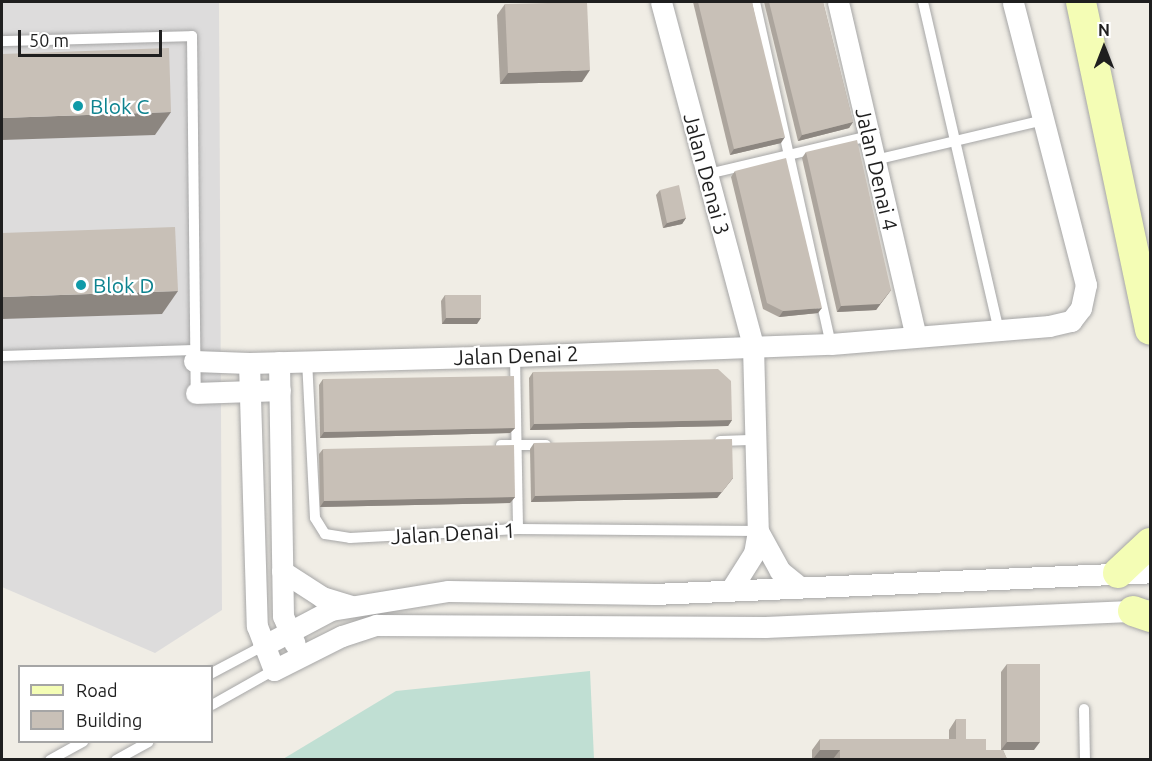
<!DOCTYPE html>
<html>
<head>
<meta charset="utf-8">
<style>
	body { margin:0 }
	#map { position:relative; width:1152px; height:761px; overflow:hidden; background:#f0ede5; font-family:Ubuntu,sans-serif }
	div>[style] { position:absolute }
	.residential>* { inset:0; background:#dddcdc }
	.wetland>* { inset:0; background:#c0dfd3 }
	.roads { filter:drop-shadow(0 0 2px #a6a6a6) drop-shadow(0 0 2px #a6a6a6) }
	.lane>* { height:10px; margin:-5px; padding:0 5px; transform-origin:5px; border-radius:5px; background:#fff }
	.street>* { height:21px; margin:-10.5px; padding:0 10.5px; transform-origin:10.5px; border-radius:10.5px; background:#fff }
	.secondary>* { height:30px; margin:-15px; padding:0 15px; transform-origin:15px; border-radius:15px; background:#f4fdb5 }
	.wall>* { inset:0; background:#aca59d }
	.shaded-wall>* { inset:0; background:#8c8680 }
	.building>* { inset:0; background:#c8c0b7 }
	.dots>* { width:16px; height:16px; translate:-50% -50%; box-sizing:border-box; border:3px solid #fff; border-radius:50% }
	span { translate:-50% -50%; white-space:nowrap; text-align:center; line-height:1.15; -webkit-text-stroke:4.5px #fff; paint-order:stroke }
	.culture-label { font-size:21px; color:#0d838f }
	.left { translate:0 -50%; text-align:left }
	.street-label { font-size:21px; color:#1f1f1f }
	.frame { position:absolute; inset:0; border:3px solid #1f1f1f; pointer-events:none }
	.legend { position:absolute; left:18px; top:665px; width:195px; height:78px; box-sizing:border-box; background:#fff; border:2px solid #a5a5a5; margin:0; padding:8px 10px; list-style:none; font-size:18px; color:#1f1f1f }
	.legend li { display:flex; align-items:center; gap:12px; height:30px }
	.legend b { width:30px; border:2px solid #a5a5a5 }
	.north { position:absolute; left:1074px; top:18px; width:60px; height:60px; -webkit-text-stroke:4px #fff; paint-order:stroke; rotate:0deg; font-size:16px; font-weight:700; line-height:24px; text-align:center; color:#1f1f1f }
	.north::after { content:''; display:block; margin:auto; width:21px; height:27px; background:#1f1f1f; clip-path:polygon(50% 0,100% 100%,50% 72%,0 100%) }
	.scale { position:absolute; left:18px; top:30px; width:144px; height:27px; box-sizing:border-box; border:3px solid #1f1f1f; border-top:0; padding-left:8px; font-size:18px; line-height:21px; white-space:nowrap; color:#1f1f1f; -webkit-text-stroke:4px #fff; paint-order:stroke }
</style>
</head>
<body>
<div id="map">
	<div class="residential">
		<i style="clip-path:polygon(2px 2px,219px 2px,222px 610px,155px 653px,2px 587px)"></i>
	</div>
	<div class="wetland">
		<i style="clip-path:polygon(590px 671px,594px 759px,283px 759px,396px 691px)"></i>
	</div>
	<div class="roads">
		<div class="lane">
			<i style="left:755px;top:2px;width:350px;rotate:77.5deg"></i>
			<i style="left:923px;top:2px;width:337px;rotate:77deg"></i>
			<i style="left:2px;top:41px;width:190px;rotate:-1.5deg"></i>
			<i style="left:192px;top:36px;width:357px;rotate:89.4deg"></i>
			<i style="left:875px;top:160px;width:174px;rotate:-13.3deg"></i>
			<i style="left:708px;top:174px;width:165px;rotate:-13.3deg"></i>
			<i style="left:2px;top:356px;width:192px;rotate:-1.8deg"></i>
			<i style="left:515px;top:356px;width:173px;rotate:89deg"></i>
			<i style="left:307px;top:360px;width:158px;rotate:87.1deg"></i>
			<i style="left:315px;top:518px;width:19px;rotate:58deg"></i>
			<i style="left:325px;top:534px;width:25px;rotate:9deg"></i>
			<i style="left:350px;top:538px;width:168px;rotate:-3.1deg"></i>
			<i style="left:518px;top:529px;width:240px;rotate:0.5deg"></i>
			<i style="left:720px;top:441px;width:37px;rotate:-2deg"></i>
			<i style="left:501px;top:445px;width:45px"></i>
			<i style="left:212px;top:673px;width:58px;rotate:-27.9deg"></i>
			<i style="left:212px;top:705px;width:71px;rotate:-29.4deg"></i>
			<i style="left:1084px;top:709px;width:51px;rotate:88.9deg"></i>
			<i style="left:50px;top:760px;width:38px;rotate:-29deg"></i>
			<i style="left:116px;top:760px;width:37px;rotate:-29deg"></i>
		</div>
		<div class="street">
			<i style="left:661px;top:2px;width:356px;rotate:75deg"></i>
			<i style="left:753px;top:346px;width:185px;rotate:88.5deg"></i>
			<i style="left:758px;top:531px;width:22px;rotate:100deg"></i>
			<i style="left:754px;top:553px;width:45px;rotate:122.3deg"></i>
			<i style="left:838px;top:2px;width:343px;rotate:76.9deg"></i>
			<i style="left:194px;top:361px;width:55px;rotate:2.1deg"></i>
			<i style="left:249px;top:363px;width:266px;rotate:-1.5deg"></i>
			<i style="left:515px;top:356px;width:316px;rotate:-2.2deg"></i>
			<i style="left:831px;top:344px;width:219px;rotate:-4.7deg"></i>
			<i style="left:1049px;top:326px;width:23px;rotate:-13deg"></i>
			<i style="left:1071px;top:321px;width:16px;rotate:-52deg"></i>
			<i style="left:1081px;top:308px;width:24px;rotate:-78deg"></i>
			<i style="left:1086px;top:285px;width:292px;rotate:-104.5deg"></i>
			<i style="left:279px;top:362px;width:254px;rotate:89.1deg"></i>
			<i style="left:283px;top:616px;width:30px;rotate:67deg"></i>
			<i style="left:249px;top:363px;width:263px;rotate:88.3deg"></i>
			<i style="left:257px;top:626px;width:47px;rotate:68.9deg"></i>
			<i style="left:274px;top:670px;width:76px;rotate:-26.6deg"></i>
			<i style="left:342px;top:636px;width:36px;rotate:-18deg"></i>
			<i style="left:376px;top:625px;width:389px;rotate:0.3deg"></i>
			<i style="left:765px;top:627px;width:382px;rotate:-2.5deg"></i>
			<i style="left:196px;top:393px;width:84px;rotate:-2deg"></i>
			<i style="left:758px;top:531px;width:46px;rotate:61.2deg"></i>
			<i style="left:780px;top:571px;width:26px;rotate:39deg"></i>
			<i style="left:282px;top:571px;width:48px;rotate:33deg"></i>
			<i style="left:322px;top:597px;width:30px;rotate:17deg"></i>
			<i style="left:263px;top:646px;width:77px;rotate:-27.9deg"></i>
			<i style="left:331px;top:610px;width:119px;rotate:-9.2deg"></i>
			<i style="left:448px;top:591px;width:206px;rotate:0.8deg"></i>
			<i style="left:654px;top:594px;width:496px;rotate:-2.5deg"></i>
		</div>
		<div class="secondary">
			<i style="left:1081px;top:2px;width:335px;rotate:78.1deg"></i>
			<i style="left:1118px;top:573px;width:44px;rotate:-43.2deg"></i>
			<i style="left:1133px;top:611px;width:18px;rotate:19deg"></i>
		</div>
	</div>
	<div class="wall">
		<i style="clip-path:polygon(693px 2px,752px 2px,781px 143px,730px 155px)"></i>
		<i style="clip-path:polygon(764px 2px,823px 2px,853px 122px,849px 128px,798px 141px)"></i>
		<i style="clip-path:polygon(505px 4px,582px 82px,500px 84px,497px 15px)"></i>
		<i style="clip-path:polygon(806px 152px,891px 290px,876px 310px,837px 312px,802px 158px)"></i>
		<i style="clip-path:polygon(735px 171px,818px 313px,779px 317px,763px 309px,731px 177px)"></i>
		<i style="clip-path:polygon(660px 190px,686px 218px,682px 224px,663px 228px,656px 195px)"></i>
		<i style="clip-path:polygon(445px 295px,477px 324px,442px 324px,441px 301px)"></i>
		<i style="clip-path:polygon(533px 372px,732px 420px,728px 426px,530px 430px,529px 378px)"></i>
		<i style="clip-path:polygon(323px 379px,515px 428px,510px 433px,320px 438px,319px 385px)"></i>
		<i style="clip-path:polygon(534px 443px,733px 478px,717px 498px,531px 502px,530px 449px)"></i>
		<i style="clip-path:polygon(323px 449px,515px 497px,510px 503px,320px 507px,319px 454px)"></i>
		<i style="clip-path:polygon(1007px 664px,1034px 750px,1003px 750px,1007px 759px,812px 759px,812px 750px,820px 739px,949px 739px,949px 730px,956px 719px,966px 739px,986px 750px,1001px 750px,1001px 672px)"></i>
	</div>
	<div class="shaded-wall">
		<i style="clip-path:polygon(590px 70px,582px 82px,500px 84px,508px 73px)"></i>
		<i style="clip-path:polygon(171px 112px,155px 135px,2px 140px,2px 118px)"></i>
		<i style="clip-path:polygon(853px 122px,849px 128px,798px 141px,802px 135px)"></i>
		<i style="clip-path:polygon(785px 137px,781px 143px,730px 155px,734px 149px)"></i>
		<i style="clip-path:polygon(686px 218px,682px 224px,663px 228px,667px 223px)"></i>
		<i style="clip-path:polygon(891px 290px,876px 310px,837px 312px,841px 306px)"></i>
		<i style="clip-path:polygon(178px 291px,162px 314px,2px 319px,2px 297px)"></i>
		<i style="clip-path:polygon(822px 308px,818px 313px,779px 317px,783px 311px)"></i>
		<i style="clip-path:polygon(446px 318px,481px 318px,477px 324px,442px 324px)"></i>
		<i style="clip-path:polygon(732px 420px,728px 426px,530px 430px,534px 424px)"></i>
		<i style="clip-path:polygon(515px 428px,510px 433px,320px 438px,324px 432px)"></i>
		<i style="clip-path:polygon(733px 478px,717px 498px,531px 502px,535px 496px)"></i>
		<i style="clip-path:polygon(515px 497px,510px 503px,320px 507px,324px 501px)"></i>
		<i style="clip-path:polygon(1007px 742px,1040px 742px,1034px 750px,1001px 750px)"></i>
		<i style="clip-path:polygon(820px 750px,840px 750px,833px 759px,813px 759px)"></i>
	</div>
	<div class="building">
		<i style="clip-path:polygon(587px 2px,590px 70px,508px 73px,505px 4px)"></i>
		<i style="clip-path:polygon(698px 2px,752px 2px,785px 137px,734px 149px)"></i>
		<i style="clip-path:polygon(769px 2px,823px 2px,853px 122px,802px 135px)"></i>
		<i style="clip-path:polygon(169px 48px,171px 112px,2px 118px,2px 54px)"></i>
		<i style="clip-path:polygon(857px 140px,891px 290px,880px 304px,841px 306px,806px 152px)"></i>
		<i style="clip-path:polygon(786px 158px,822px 308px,783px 311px,767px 303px,735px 171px)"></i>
		<i style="clip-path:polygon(679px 185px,686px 218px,667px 223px,660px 190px)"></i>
		<i style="clip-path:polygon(175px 227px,178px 291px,2px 297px,2px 233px)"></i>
		<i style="clip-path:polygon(445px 295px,481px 295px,481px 318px,446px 318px)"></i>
		<i style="clip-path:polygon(718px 369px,731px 381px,732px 420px,534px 424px,533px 372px)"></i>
		<i style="clip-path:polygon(514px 376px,515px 428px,324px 432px,323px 379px)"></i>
		<i style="clip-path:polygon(732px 439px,733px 478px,722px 492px,535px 496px,534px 443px)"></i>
		<i style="clip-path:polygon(514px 445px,515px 497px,324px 501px,323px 449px)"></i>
		<i style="clip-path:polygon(1007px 664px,1040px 664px,1040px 742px,1007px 742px)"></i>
		<i style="clip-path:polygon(956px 719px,966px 719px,966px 739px,986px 739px,986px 750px,1003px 750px,1007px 759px,840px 759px,840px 750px,820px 750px,820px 739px,956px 739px)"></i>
	</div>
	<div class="dots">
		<i style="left:78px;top:106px;background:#0f9aa8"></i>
		<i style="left:81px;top:285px;background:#0f9aa8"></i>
	</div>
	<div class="culture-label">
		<span class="left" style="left:90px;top:106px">Blok C</span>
		<span class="left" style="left:93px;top:285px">Blok D</span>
	</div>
	<div class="street-label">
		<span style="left:877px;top:169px;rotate:77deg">Jalan Denai 4</span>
		<span style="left:707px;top:174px;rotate:75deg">Jalan Denai 3</span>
		<span style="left:516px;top:355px;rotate:-2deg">Jalan Denai 2</span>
		<span style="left:453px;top:533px;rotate:-3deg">Jalan Denai 1</span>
	</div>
	<div class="frame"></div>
	<ul class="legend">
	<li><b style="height:8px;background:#f4fdb5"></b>Road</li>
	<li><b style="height:16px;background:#c8c0b7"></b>Building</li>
	</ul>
	<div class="north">N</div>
	<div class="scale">50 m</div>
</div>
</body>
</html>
